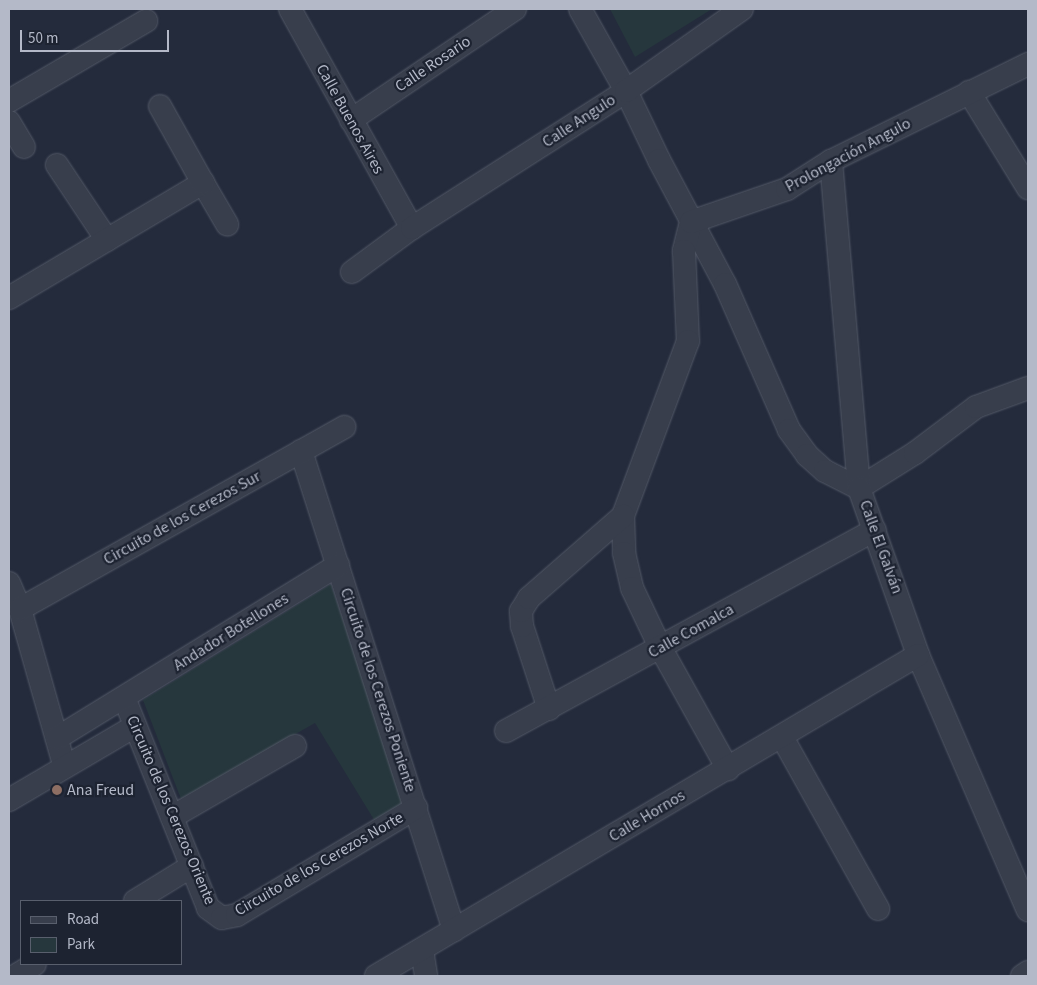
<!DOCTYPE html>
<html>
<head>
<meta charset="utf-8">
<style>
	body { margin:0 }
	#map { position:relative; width:1037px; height:985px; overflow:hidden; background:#242b3c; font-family:"Source Sans 3",sans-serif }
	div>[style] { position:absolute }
	.green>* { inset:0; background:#26373d }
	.roads { filter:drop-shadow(0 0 1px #535967) drop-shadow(0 0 1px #535967) }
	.minor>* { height:22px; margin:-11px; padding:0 11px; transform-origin:11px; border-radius:11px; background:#383e4c }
	.dots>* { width:14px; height:14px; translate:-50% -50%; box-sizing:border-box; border:2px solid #1d2331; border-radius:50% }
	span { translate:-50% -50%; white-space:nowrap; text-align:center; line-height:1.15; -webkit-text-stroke:4.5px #1d2331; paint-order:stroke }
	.street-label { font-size:16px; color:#b4b9c8 }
	.poi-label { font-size:16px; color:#b4b9c8 }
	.left { translate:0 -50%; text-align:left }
	.frame { position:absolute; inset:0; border:10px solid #b4b9c8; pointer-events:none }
	.legend { position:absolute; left:20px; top:900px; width:162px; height:65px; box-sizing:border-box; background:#1d2331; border:1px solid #595f6d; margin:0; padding:6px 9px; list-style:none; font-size:15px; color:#b4b9c8 }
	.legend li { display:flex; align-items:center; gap:10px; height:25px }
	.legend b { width:25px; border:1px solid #595f6d }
	.scale { position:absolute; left:20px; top:30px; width:149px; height:22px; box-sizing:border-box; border:2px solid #b4b9c8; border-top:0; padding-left:6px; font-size:15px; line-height:18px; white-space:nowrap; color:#b4b9c8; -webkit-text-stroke:4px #1d2331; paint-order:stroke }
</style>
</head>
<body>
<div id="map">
	<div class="green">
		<i style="clip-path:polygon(610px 9px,712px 9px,635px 57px)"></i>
		<i style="clip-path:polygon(331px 584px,404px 803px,376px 823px,315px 723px,181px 799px,143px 700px)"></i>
	</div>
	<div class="roads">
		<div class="minor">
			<i style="left:290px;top:9px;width:251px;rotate:60.9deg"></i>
			<i style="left:580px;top:9px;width:94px;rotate:60.7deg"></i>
			<i style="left:626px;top:91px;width:76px;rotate:64.4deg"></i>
			<i style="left:659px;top:160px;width:140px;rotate:62deg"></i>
			<i style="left:725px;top:284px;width:159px;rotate:66.3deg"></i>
			<i style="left:789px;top:430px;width:31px;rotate:54deg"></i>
			<i style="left:807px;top:455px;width:24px;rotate:42deg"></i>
			<i style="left:825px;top:471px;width:38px;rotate:27deg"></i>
			<i style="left:859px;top:488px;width:66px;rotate:-32deg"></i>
			<i style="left:915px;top:453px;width:76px;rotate:-37deg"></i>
			<i style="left:976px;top:407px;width:55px;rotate:-20.1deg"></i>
			<i style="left:969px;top:92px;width:113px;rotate:58.4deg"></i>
			<i style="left:9px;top:101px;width:159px;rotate:-30.3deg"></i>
			<i style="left:351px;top:120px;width:198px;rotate:-34.1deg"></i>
			<i style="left:9px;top:122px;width:29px;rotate:59deg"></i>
			<i style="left:831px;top:161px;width:328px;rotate:85.1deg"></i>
			<i style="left:859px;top:488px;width:177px;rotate:70.5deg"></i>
			<i style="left:918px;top:655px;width:278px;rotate:66.7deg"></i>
			<i style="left:57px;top:165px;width:90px;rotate:56.3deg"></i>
			<i style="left:203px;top:183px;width:48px;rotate:59.7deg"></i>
			<i style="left:691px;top:222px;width:30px;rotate:104deg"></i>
			<i style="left:684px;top:251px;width:90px;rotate:87.5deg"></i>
			<i style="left:688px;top:341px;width:187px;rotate:110.4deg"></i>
			<i style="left:623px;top:516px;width:37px;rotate:88deg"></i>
			<i style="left:624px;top:553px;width:36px;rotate:77deg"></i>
			<i style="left:632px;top:588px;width:65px;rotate:64.6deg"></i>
			<i style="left:660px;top:647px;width:140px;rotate:60.9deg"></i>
			<i style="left:691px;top:222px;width:102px;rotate:-19deg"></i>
			<i style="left:787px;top:189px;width:52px;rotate:-32.5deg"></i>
			<i style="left:831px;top:161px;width:220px;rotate:-26.2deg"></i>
			<i style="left:352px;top:272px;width:74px;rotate:-36.3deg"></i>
			<i style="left:412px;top:228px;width:254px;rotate:-32.6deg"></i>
			<i style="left:626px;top:91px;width:142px;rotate:-35.3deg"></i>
			<i style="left:9px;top:298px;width:226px;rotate:-30.7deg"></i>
			<i style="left:203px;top:183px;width:88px;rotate:-119.2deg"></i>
			<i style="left:301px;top:451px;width:503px;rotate:72.29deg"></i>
			<i style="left:9px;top:583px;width:28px;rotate:67deg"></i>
			<i style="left:20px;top:609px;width:162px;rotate:74.2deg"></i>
			<i style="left:20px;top:609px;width:372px;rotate:-29.3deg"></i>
			<i style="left:125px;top:700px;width:224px;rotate:68.2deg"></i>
			<i style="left:208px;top:908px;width:17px;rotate:36deg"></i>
			<i style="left:222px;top:918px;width:15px;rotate:-11deg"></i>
			<i style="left:237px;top:915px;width:209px;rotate:-30.9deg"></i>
			<i style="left:549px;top:709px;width:87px;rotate:-108deg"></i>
			<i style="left:522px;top:626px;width:15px;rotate:-94deg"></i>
			<i style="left:521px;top:611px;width:15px;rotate:-58deg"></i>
			<i style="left:529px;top:598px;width:125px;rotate:-41.1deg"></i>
			<i style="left:506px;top:731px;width:420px;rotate:-28.6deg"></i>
			<i style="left:782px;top:737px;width:197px;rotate:60.8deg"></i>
			<i style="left:57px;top:738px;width:330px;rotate:-31.6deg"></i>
			<i style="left:9px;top:800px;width:146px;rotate:-30.4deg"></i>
			<i style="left:172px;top:817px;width:142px;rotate:-30deg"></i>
			<i style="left:135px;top:901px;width:67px;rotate:-31.6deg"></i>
			<i style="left:422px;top:950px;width:26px;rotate:81deg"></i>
			<i style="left:15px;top:976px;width:23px;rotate:-31deg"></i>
			<i style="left:376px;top:976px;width:630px;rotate:-30.64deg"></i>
			<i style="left:1022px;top:976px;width:7px;rotate:-34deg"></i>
		</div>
	</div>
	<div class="dots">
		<i style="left:57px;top:790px;background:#8d6e63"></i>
	</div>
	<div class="street-label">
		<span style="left:433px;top:64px;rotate:-34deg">Calle Rosario</span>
		<span style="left:350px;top:119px;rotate:61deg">Calle Buenos Aires</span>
		<span style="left:579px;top:121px;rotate:-33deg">Calle Angulo</span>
		<span style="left:848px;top:155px;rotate:-28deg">Prolongación Angulo</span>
		<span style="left:182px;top:518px;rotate:-29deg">Circuito de los Cerezos Sur</span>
		<span style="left:881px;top:547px;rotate:70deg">Calle El Galván</span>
		<span style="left:691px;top:631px;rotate:-29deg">Calle Comalca</span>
		<span style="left:231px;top:632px;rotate:-32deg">Andador Botellones</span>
		<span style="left:378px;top:690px;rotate:72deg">Circuito de los Cerezos Poniente</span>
		<span style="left:171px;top:810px;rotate:67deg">Circuito de los Cerezos Oriente</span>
		<span style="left:647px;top:816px;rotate:-31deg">Calle Hornos</span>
		<span style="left:319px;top:864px;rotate:-30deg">Circuito de los Cerezos Norte</span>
	</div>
	<div class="poi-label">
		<span class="left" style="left:67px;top:790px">Ana Freud</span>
	</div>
	<div class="frame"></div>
	<ul class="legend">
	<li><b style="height:6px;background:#383e4c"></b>Road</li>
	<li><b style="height:14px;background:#26373d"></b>Park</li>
	</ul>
	<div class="scale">50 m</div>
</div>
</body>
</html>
